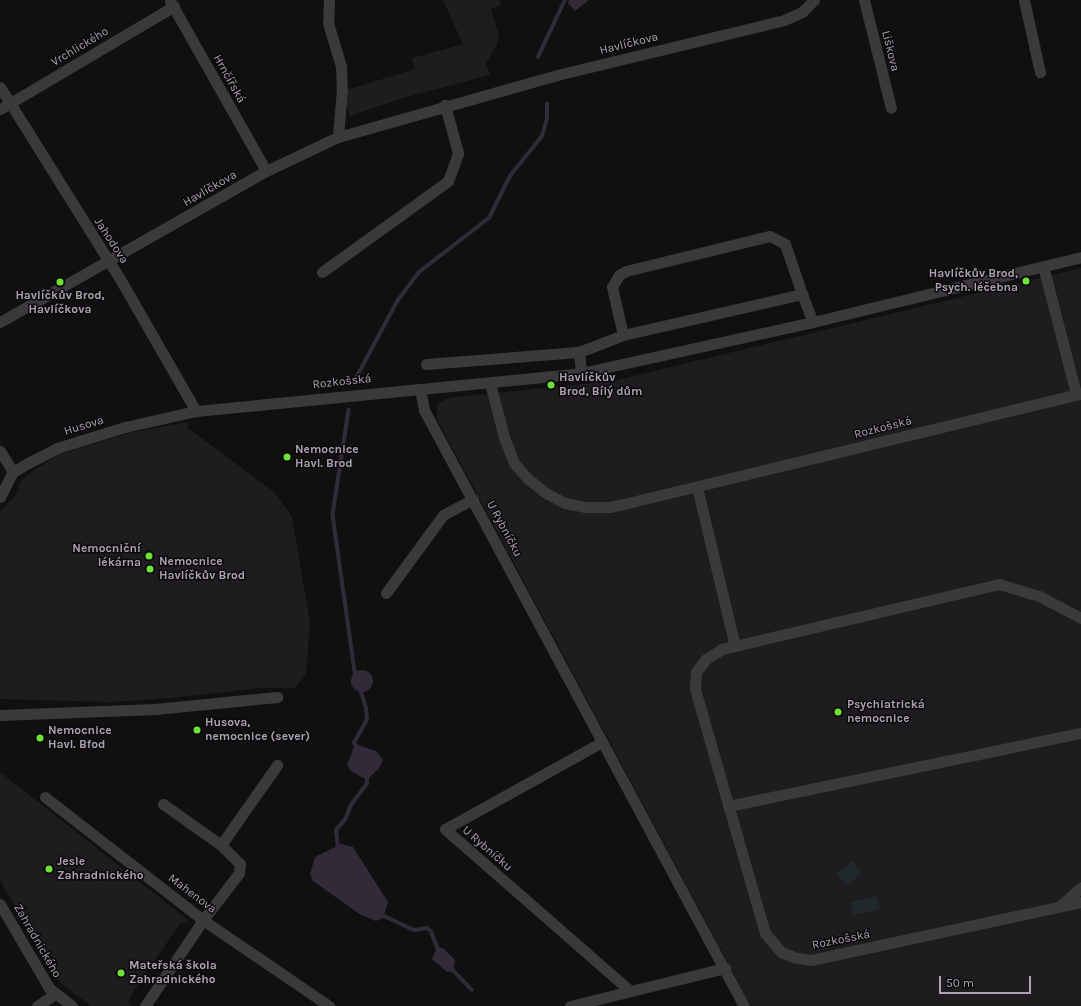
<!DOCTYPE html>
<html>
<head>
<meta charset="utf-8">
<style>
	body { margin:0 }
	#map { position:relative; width:1081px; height:1006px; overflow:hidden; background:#111011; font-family:Karla,sans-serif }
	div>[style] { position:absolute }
	.built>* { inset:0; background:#1e1c1e }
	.green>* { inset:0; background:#212829 }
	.water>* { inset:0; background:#312b39 }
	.round { border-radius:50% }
	.stream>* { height:3.5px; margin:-1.75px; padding:0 1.75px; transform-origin:1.75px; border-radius:1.75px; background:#312b39 }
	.minor>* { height:11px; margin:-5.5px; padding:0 5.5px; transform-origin:5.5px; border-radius:5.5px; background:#3c393d }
	.dots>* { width:11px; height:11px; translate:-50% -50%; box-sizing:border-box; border:2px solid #0c0b0c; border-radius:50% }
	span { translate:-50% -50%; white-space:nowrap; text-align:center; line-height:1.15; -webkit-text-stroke:3px #0c0b0c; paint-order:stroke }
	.street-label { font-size:12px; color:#ada2b1 }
	.poi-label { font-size:12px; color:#ada2b1; font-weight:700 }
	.right { translate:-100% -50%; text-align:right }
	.left { translate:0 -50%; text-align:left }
	.scale { position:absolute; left:939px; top:976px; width:92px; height:18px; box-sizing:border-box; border:2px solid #ada2b1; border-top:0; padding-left:5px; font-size:12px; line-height:14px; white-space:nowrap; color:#ada2b1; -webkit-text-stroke:3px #0c0b0c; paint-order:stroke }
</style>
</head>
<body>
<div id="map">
	<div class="built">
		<i style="clip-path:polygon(443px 0,500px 0,501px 4px,491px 9px,499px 35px,497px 45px,486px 63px,490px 75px,403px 98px,350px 116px,346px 106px,347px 90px,415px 69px,412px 58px,463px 44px)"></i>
		<i style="clip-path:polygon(1081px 268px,1081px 1006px,751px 1006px,437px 419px,437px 405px,448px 398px,613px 381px)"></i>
		<i style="clip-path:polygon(188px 422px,188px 428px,274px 492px,292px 517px,310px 622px,306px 675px,294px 688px,260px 688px,172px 698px,111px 702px,0 699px,0 512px,16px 495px,21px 480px,57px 455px,133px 432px)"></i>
		<i style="clip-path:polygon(0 772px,187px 919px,188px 923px,181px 922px,128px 1000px,131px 1006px,91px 1006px,57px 980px,0 880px)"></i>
	</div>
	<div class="green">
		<i style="clip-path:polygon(852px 861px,862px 873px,847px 886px,836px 874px)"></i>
		<i style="clip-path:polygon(877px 896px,880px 909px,853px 915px,851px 902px)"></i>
	</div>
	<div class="water">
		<i style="clip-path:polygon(569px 0,589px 0,575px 11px,568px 3px)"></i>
		<i class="round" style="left:351px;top:670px;width:22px;height:22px"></i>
		<i style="clip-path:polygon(355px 744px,376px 751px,383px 760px,379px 768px,367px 780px,351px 771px,347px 765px)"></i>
		<i style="clip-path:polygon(341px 844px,353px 847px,388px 902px,383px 918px,376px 921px,361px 915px,313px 881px,310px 874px,315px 857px)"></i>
		<i style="clip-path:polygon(437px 948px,443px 948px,455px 960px,453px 971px,447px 972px,432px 959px)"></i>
	</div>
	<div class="stream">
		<i style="left:538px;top:57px;width:63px;rotate:-64.7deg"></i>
		<i style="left:356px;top:378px;width:89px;rotate:-61.7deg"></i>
		<i style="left:398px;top:300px;width:34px;rotate:-53deg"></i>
		<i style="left:418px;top:273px;width:90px;rotate:-37.8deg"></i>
		<i style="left:489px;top:218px;width:47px;rotate:-63.4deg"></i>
		<i style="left:510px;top:176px;width:51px;rotate:-51.3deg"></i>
		<i style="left:542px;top:136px;width:18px;rotate:-74deg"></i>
		<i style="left:547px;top:119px;width:15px;rotate:-90deg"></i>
		<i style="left:349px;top:410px;width:106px;rotate:98.7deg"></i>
		<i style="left:333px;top:515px;width:165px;rotate:82deg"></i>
		<i style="left:357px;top:748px;width:6px;rotate:-121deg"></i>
		<i style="left:354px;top:743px;width:26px;rotate:-61deg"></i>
		<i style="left:367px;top:720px;width:12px;rotate:-95deg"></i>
		<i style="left:366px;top:708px;width:20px;rotate:-108deg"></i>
		<i style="left:338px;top:849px;width:19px;rotate:-96deg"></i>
		<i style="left:336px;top:830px;width:13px;rotate:-48deg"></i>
		<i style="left:345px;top:820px;width:16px;rotate:-68deg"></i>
		<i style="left:351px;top:805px;width:26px;rotate:-53deg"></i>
		<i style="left:367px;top:784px;width:8px;rotate:-90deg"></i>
		<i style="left:380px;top:914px;width:38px;rotate:25deg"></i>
		<i style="left:415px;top:930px;width:12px;rotate:-9deg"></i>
		<i style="left:427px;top:928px;width:5px;rotate:37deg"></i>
		<i style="left:431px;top:931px;width:22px;rotate:68deg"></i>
		<i style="left:451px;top:968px;width:30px;rotate:46deg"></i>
	</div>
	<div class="minor">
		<i style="left:329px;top:0;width:23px;rotate:92deg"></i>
		<i style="left:328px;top:23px;width:45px;rotate:73.2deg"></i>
		<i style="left:341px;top:66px;width:23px;rotate:88deg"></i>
		<i style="left:342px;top:89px;width:48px;rotate:94.8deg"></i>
		<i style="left:864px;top:0;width:111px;rotate:76deg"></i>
		<i style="left:1024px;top:0;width:74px;rotate:77.5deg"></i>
		<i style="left:170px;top:1px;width:195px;rotate:60.5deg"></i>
		<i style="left:0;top:87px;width:226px;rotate:58deg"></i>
		<i style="left:120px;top:279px;width:152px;rotate:60.1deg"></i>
		<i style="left:0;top:109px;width:202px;rotate:-30.6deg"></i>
		<i style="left:1043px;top:266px;width:132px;rotate:75.5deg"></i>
		<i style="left:322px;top:272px;width:155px;rotate:-35.8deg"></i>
		<i style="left:448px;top:181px;width:30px;rotate:-70deg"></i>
		<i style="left:458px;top:153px;width:50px;rotate:-105.2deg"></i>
		<i style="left:0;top:322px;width:306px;rotate:-29.6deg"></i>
		<i style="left:266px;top:171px;width:80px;rotate:-25.3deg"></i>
		<i style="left:338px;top:137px;width:228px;rotate:-15.8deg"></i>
		<i style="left:557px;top:75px;width:234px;rotate:-13.6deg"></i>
		<i style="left:784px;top:20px;width:20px;rotate:-24deg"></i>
		<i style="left:802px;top:12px;width:17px;rotate:-45deg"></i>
		<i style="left:623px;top:335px;width:49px;rotate:-102.9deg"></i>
		<i style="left:612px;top:287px;width:14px;rotate:-60deg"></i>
		<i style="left:619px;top:275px;width:8px;rotate:-30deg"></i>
		<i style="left:626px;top:271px;width:148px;rotate:-13.7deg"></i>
		<i style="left:770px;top:236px;width:17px;rotate:28deg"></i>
		<i style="left:785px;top:244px;width:53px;rotate:71.2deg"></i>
		<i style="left:426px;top:364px;width:153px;rotate:-4.5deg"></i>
		<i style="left:581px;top:373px;width:21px;rotate:-95deg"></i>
		<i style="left:579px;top:352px;width:47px;rotate:-21.1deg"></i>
		<i style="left:623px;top:335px;width:184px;rotate:-12.9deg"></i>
		<i style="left:802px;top:294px;width:30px;rotate:69deg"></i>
		<i style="left:490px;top:383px;width:56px;rotate:75.5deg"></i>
		<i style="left:504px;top:437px;width:28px;rotate:69deg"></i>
		<i style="left:514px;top:463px;width:21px;rotate:49deg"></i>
		<i style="left:528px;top:479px;width:23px;rotate:38deg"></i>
		<i style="left:546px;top:493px;width:21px;rotate:28deg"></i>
		<i style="left:565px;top:503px;width:20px;rotate:11deg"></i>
		<i style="left:585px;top:507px;width:24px"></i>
		<i style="left:609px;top:507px;width:24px;rotate:-12deg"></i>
		<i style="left:632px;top:502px;width:462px;rotate:-13.6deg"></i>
		<i style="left:420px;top:389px;width:21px;rotate:79deg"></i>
		<i style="left:424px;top:410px;width:676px;rotate:61.77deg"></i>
		<i style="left:0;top:451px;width:25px;rotate:58deg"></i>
		<i style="left:697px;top:487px;width:163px;rotate:76.6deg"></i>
		<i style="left:0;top:497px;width:28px;rotate:-63deg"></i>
		<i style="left:13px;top:472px;width:17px;rotate:-31deg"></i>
		<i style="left:28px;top:463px;width:33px;rotate:-27deg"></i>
		<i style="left:57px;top:448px;width:71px;rotate:-17.2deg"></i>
		<i style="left:125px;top:427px;width:73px;rotate:-12.7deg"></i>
		<i style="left:196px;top:411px;width:387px;rotate:-5.6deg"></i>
		<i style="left:581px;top:373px;width:238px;rotate:-12.4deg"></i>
		<i style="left:813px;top:322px;width:276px;rotate:-13.6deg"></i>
		<i style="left:386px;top:593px;width:97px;rotate:-53.8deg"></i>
		<i style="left:443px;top:515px;width:34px;rotate:-28deg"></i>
		<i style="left:1081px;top:618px;width:47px;rotate:-152.4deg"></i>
		<i style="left:1039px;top:596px;width:42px;rotate:-163.3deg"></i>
		<i style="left:999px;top:584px;width:285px;rotate:166.8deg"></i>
		<i style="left:722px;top:649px;width:19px;rotate:148deg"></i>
		<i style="left:706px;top:659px;width:16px;rotate:128deg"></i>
		<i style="left:696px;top:672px;width:17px;rotate:93deg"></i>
		<i style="left:695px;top:689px;width:254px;rotate:74deg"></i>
		<i style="left:765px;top:933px;width:25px;rotate:50deg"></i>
		<i style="left:781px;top:952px;width:17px;rotate:21deg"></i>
		<i style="left:797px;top:958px;width:14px;rotate:8deg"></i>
		<i style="left:811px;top:960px;width:276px;rotate:-12.1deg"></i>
		<i style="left:0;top:715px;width:155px;rotate:-2.2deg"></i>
		<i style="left:155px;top:709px;width:123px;rotate:-5.6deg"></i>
		<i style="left:602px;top:742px;width:179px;rotate:151deg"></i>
		<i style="left:445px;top:829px;width:244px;rotate:41.2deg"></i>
		<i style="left:45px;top:797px;width:200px;rotate:37.9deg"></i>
		<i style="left:203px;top:920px;width:153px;rotate:34.3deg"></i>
		<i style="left:728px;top:806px;width:360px;rotate:-11.7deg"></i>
		<i style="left:221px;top:845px;width:98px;rotate:-55deg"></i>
		<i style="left:0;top:904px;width:97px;rotate:59.7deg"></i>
		<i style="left:49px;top:988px;width:29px;rotate:38deg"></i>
		<i style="left:1060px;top:906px;width:28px;rotate:-42deg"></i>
		<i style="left:37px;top:1006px;width:22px;rotate:-34deg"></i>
		<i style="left:145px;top:1006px;width:104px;rotate:-56deg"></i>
		<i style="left:203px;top:920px;width:59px;rotate:-52.5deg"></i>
		<i style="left:239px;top:873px;width:9px;rotate:-84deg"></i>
		<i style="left:240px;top:864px;width:27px;rotate:-135deg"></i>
		<i style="left:221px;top:845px;width:71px;rotate:-144.7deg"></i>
		<i style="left:570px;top:1006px;width:160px;rotate:-13.8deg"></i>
	</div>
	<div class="dots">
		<i style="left:1026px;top:281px;background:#6ee337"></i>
		<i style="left:60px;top:282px;background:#6ee337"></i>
		<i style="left:551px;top:385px;background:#6ee337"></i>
		<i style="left:287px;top:457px;background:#6ee337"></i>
		<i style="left:149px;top:556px;background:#6ee337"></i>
		<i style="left:150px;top:569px;background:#6ee337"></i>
		<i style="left:838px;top:712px;background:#6ee337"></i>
		<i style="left:197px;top:730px;background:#6ee337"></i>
		<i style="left:40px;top:738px;background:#6ee337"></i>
		<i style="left:49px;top:869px;background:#6ee337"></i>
		<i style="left:121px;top:973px;background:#6ee337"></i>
	</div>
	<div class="street-label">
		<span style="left:629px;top:44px;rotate:-14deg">Havlíčkova</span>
		<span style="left:80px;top:47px;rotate:-31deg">Vrchlického</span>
		<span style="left:890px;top:51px;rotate:76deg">Liškova</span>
		<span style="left:229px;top:79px;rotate:61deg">Hrnčířská</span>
		<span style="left:210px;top:189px;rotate:-30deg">Havlíčkova</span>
		<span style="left:111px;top:241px;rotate:57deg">Jahodova</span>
		<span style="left:342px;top:382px;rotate:-6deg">Rozkošská</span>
		<span style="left:84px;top:426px;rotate:-17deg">Husova</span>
		<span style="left:883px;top:428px;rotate:-14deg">Rozkošská</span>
		<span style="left:504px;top:529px;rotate:62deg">U Rybníčku</span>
		<span style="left:487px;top:849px;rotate:41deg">U Rybníčku</span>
		<span style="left:192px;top:894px;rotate:37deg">Mahenova</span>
		<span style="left:841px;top:940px;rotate:-11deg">Rozkošská</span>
		<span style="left:37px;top:941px;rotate:60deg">Zahradnického</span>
	</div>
	<div class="poi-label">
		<span class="right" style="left:1018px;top:281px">Havlíčkův Brod,<br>Psych. léčebna</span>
		<span style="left:60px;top:303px">Havlíčkův Brod,<br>Havlíčkova</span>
		<span class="left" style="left:559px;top:385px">Havlíčkův<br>Brod, Bílý dům</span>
		<span class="left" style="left:295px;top:457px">Nemocnice<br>Havl. Brod</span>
		<span class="right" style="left:141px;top:556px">Nemocniční<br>lékárna</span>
		<span class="left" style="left:159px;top:569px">Nemocnice<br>Havlíčkův Brod</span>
		<span class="left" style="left:847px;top:712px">Psychiatrická<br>nemocnice</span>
		<span class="left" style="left:205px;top:730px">Husova,<br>nemocnice (sever)</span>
		<span class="left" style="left:48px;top:738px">Nemocnice<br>Havl. Bfod</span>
		<span class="left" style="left:57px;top:869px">Jesle<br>Zahradnického</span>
		<span class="left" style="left:129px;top:973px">Mateřská škola<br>Zahradnického</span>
	</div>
	<div class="scale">50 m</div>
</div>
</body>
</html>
